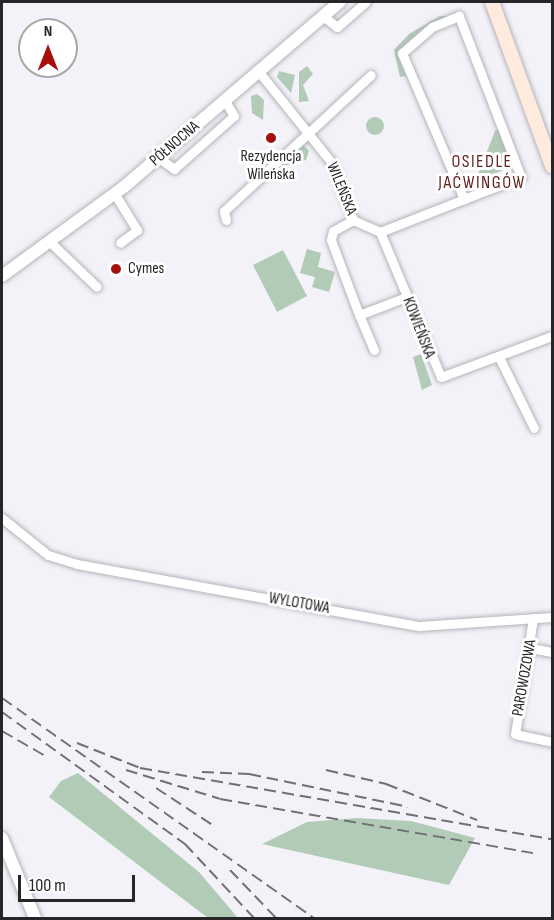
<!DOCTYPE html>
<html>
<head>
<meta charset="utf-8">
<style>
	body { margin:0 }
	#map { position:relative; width:554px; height:920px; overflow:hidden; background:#f3f2f8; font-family:"Sofia Sans Condensed",sans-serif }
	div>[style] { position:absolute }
	.green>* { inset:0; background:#b2cbb7 }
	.round { border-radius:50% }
	.roads { filter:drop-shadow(0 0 2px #b5b4ba) drop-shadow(0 0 2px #b5b4ba) }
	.minor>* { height:9px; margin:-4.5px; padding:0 4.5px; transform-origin:4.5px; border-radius:4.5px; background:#fff }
	.tertiary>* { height:12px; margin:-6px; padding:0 6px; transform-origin:6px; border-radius:6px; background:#fff }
	.secondary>* { height:14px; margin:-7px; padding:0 7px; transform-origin:7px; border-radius:7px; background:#feebde }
	.rail>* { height:2px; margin-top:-1px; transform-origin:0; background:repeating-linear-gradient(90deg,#706f73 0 12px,transparent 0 18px) }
	.dots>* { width:16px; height:16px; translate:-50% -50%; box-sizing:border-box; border:3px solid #fff; border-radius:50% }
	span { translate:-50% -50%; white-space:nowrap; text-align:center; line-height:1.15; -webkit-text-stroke:6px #fff; paint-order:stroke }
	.street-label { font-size:16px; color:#262527 }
	.poi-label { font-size:16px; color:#262527 }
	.left { translate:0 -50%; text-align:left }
	.neighbourhood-label { font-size:18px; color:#621e18; letter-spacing:1.5px }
	.frame { position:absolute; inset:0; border:3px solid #262527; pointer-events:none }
	.north { position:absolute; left:18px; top:18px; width:60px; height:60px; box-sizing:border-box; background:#fff; border:2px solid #a8a8a9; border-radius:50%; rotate:0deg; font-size:16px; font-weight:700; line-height:24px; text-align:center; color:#262527 }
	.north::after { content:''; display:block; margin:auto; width:21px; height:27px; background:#a5100e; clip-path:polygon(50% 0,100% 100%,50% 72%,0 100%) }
	.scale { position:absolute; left:18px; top:875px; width:117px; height:27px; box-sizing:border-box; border:3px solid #262527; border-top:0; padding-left:8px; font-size:18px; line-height:21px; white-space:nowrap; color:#262527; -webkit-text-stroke:4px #fff; paint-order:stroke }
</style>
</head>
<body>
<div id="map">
	<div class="green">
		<i style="clip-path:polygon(440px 16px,455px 16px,398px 56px,406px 76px,400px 77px,394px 50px,409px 34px)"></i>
		<i style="clip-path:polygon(307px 66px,313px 74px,303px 85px,309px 101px,299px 102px,299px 72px)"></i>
		<i style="clip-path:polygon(279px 71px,295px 75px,291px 93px,277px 77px)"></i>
		<i style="clip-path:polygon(257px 94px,264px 100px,263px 120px,252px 113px,251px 96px)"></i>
		<i class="round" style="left:366px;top:117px;width:18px;height:18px"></i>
		<i style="clip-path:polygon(499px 129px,513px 166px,475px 182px,495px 131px)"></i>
		<i style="clip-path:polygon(303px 144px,309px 151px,306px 160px,276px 168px)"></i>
		<i style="clip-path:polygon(307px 249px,321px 253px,318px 267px,335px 272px,329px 292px,312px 287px,315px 277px,300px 273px)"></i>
		<i style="clip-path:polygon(283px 250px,307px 296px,277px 312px,253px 265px)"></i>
		<i style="clip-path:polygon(421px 354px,432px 385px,422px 390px,413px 357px)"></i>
		<i style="clip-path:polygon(78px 773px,199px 872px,238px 918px,208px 918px,49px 797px,61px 781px)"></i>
		<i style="clip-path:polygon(357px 818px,411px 821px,475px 838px,449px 885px,262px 844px,307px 822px)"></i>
	</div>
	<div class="roads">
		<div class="minor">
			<i style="left:323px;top:16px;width:18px;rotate:38deg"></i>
			<i style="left:337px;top:27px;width:38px;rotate:-41deg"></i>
			<i style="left:259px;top:72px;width:117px;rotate:51.3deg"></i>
			<i style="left:332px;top:163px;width:61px;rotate:69.8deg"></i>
			<i style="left:353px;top:220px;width:30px;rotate:24deg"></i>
			<i style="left:380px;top:232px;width:90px;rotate:-21.4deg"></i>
			<i style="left:464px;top:199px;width:61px;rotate:-21.1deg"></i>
			<i style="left:521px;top:177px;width:173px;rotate:-111.1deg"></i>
			<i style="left:459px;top:16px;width:29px;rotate:158deg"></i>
			<i style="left:432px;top:27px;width:40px;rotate:139deg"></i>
			<i style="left:402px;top:53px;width:159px;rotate:67deg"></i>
			<i style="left:159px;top:158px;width:19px;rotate:36deg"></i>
			<i style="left:174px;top:169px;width:80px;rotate:-41.5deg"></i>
			<i style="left:234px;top:116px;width:17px;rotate:-121deg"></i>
			<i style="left:114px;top:193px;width:44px;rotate:58.1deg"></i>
			<i style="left:137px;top:230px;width:21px;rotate:143deg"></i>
			<i style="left:226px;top:220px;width:9px;rotate:-103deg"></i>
			<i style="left:224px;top:211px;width:200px;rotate:-42.8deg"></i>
			<i style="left:353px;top:220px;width:23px;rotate:151deg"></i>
			<i style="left:333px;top:231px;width:9px;rotate:103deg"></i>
			<i style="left:331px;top:240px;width:80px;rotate:69.5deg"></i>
			<i style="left:380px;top:232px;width:157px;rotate:67.2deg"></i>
			<i style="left:441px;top:377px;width:118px;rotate:-20.3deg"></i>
			<i style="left:49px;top:241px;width:66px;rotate:43.8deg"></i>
			<i style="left:374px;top:350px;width:38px;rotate:-113deg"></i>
			<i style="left:359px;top:315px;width:50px;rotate:-21deg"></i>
			<i style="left:499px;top:357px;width:79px;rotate:63.8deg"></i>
			<i style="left:2px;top:518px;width:59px;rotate:38.8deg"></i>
			<i style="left:48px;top:555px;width:30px;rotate:17deg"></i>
			<i style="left:77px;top:564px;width:348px;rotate:10.3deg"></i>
			<i style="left:419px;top:626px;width:133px;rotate:-3.9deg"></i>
			<i style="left:533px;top:618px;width:117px;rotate:98.8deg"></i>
			<i style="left:515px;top:734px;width:38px;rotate:12deg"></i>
			<i style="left:531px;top:648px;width:21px;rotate:11deg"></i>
		</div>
		<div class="tertiary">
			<i style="left:2px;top:276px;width:152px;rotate:-36.2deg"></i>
			<i style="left:125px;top:186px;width:283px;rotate:-40.6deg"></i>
			<i style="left:2px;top:838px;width:87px;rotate:67.6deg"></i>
		</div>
		<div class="secondary">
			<i style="left:492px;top:2px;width:175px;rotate:69.9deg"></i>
		</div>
	</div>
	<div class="rail">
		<i style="left:2px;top:698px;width:382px;rotate:35.2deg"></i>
		<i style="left:2px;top:712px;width:226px;rotate:35.8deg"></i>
		<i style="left:185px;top:844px;width:101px;rotate:47deg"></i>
		<i style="left:2px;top:731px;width:52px;rotate:30deg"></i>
		<i style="left:77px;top:743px;width:68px;rotate:21.6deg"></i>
		<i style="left:140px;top:768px;width:418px;rotate:9.8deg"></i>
		<i style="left:126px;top:770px;width:98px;rotate:17.1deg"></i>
		<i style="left:220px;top:799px;width:318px;rotate:9.8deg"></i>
		<i style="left:326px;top:770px;width:62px;rotate:13.1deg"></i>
		<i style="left:386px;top:784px;width:98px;rotate:21.6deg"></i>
		<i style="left:202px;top:772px;width:47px;rotate:2.4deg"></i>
		<i style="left:249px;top:774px;width:162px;rotate:11.7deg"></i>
		<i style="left:156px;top:788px;width:66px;rotate:33.2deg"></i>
		<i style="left:230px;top:870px;width:66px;rotate:46.2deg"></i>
	</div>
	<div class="dots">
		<i style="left:271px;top:138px;background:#a5100e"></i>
		<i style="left:116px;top:269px;background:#a5100e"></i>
	</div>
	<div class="street-label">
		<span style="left:175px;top:144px;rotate:-41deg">PÓŁNOCNA</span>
		<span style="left:341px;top:189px;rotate:68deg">WILEŃSKA</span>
		<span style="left:418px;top:328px;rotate:69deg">KOWIEŃSKA</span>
		<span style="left:299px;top:604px;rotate:10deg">WYLOTOWA</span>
		<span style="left:525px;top:678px;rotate:-80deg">PAROWOZOWA</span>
	</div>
	<div class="poi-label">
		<span style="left:271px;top:166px">Rezydencja<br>Wileńska</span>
		<span class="left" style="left:128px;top:269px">Cymes</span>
	</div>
	<div class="neighbourhood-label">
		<span style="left:482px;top:173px">OSIEDLE<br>JAĆWINGÓW</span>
	</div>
	<div class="frame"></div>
	<div class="north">N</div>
	<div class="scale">100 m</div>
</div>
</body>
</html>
